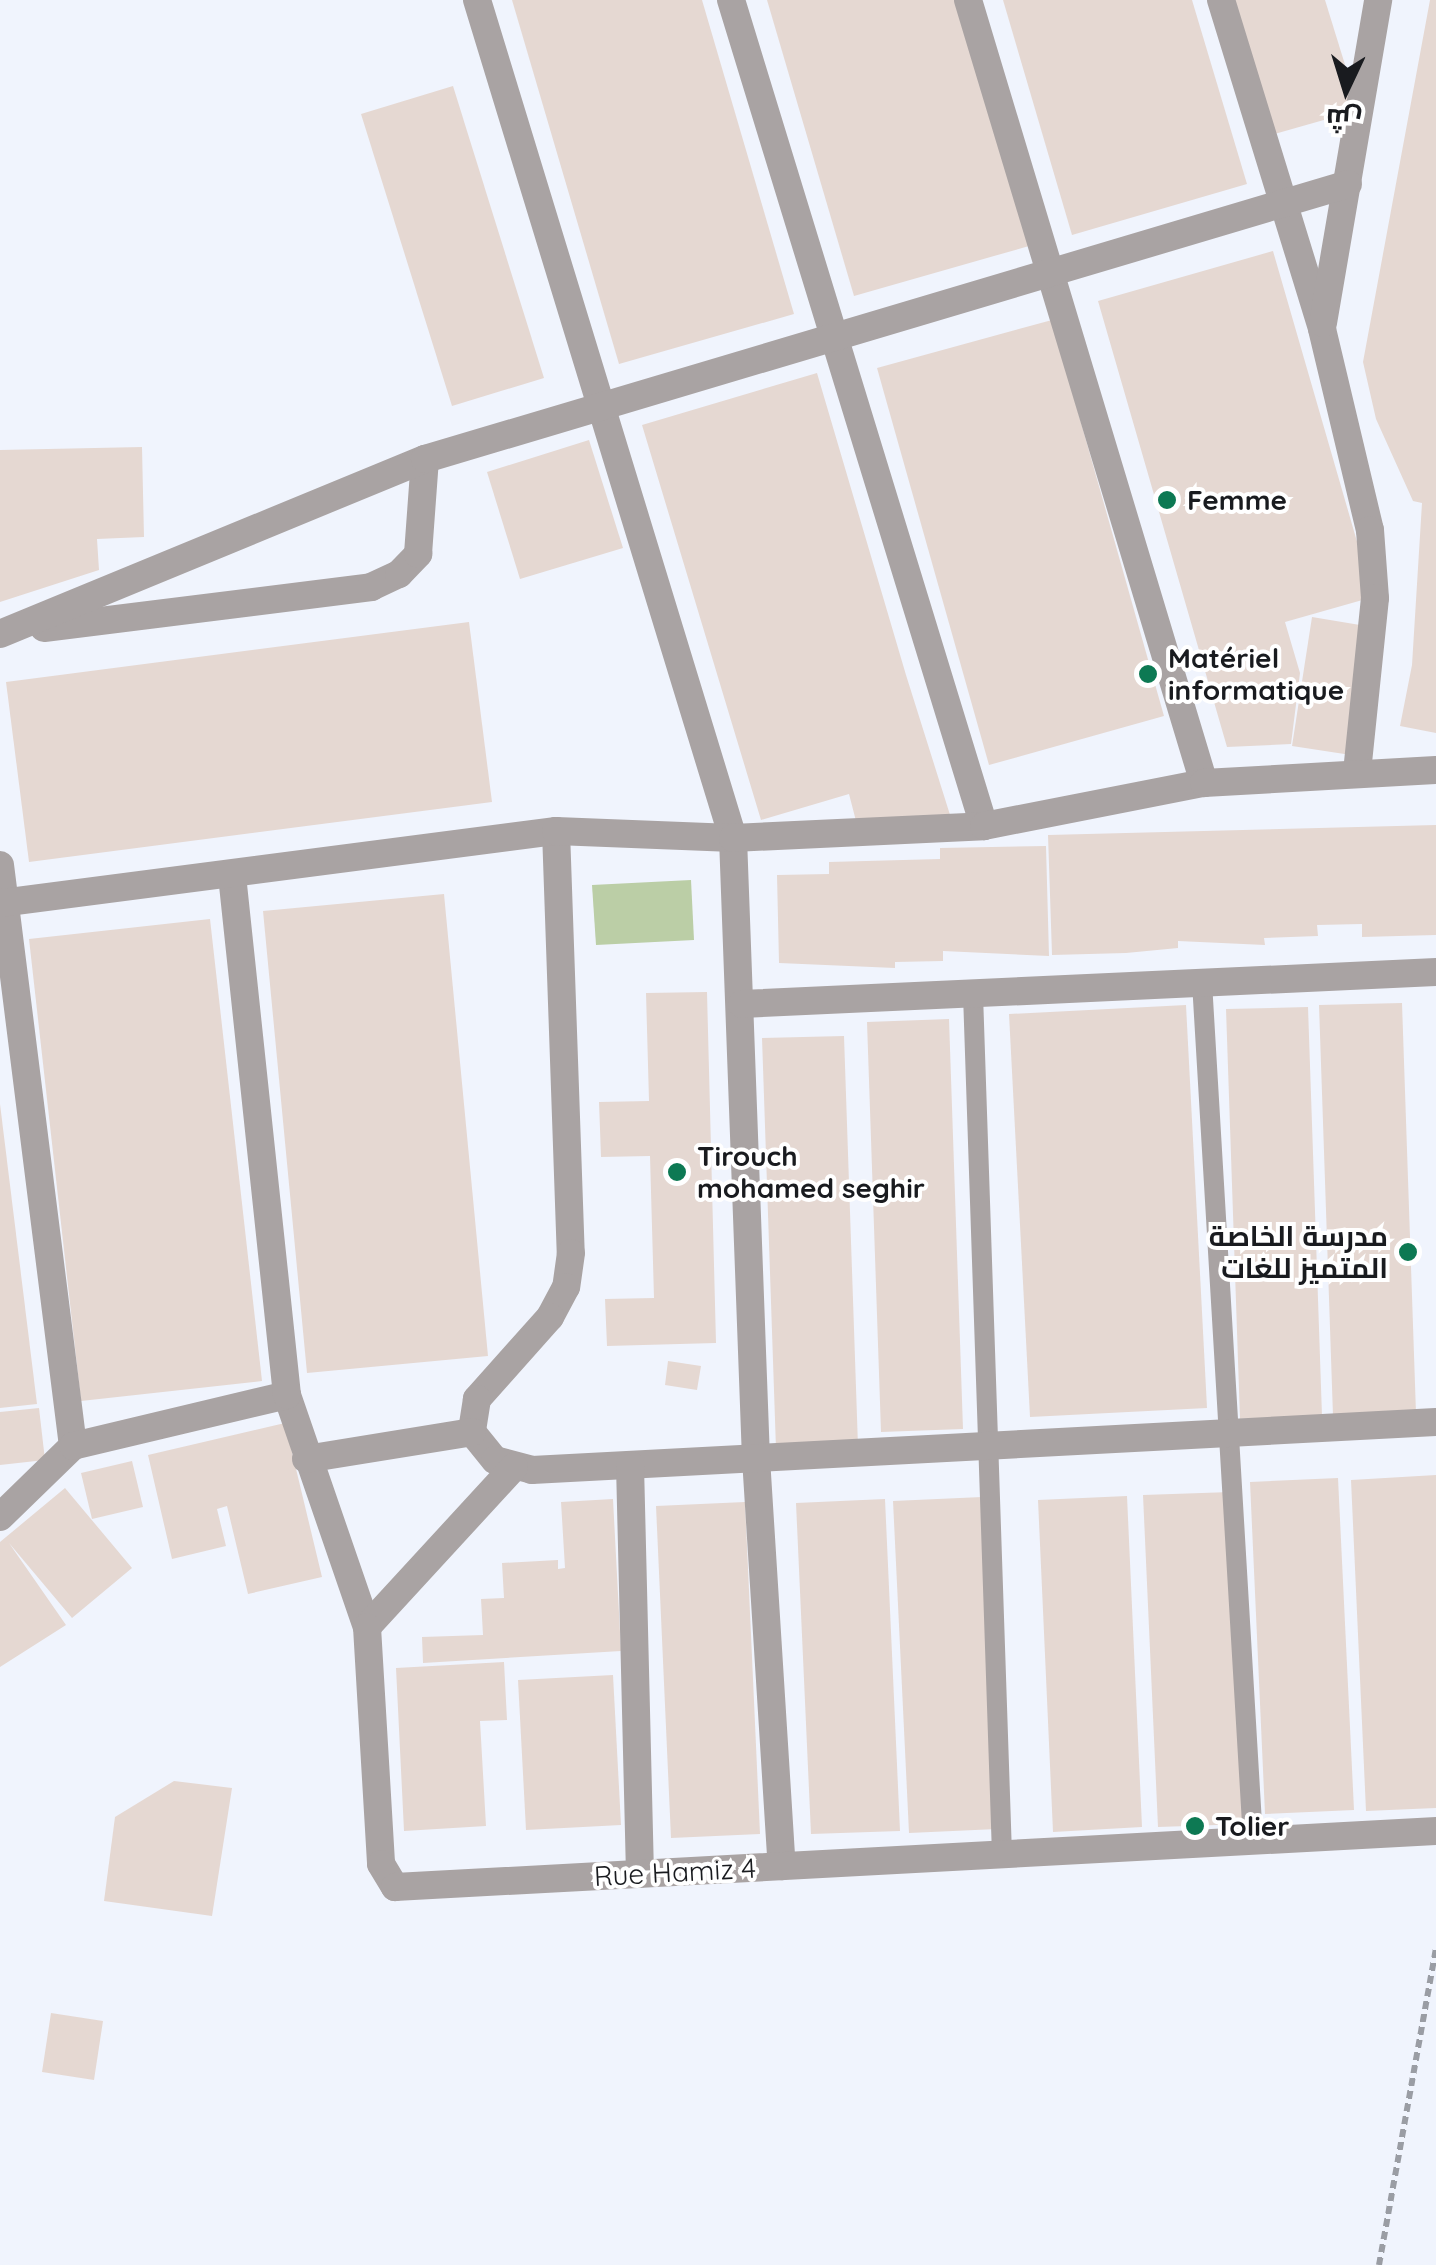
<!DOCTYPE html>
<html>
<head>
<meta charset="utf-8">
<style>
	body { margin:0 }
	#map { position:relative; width:1436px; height:2265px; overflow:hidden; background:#f0f4fd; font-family:Quicksand,Cairo,sans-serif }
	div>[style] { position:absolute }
	.green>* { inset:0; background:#bbcea6 }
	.building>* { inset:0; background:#e5d8d2 }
	.path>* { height:6px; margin-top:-3px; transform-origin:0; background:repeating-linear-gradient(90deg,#9a9da4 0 8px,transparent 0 13px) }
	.service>* { height:20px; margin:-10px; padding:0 10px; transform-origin:10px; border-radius:10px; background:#a9a3a3 }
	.minor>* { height:28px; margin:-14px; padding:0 14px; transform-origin:14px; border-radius:14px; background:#a9a3a3 }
	.tertiary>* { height:28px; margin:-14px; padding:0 14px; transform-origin:14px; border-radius:14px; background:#a9a3a3 }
	.dots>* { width:28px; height:28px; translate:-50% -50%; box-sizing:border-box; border:5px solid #fff; border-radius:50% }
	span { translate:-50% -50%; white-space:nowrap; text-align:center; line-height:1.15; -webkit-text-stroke:8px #fff; paint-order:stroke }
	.poi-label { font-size:28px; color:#191b1f; font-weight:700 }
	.left { translate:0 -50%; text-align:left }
	.right { translate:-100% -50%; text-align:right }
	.street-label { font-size:28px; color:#191b1f }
	.north { position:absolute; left:1296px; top:40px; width:100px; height:100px; -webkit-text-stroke:8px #fff; paint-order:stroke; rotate:184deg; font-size:28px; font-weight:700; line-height:40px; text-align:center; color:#191b1f }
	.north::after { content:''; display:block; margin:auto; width:35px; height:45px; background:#191b1f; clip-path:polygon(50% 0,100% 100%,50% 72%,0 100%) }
</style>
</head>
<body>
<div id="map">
	<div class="green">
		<i style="clip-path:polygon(691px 880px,694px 940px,596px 945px,592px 885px)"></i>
	</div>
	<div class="building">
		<i style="clip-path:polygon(512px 0,702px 0,794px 314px,619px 364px)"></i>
		<i style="clip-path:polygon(767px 0,957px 0,1029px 246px,854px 296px)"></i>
		<i style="clip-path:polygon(1003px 0,1192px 0,1247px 184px,1072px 235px)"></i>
		<i style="clip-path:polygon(1233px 0,1325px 0,1359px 110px,1271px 135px)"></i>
		<i style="clip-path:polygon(1430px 0,1436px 0,1436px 733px,1400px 726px,1412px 665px,1422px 503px,1413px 501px,1376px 419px,1363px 362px)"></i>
		<i style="clip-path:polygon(453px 86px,544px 378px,452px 406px,361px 114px)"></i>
		<i style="clip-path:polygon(1273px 251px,1373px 597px,1285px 622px,1300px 673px,1291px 744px,1227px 747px,1098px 301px)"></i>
		<i style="clip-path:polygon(1052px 320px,1164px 716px,989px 765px,877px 368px)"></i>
		<i style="clip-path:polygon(817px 373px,906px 675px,951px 818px,856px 821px,849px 794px,761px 820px,642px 425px)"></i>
		<i style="clip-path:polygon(589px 440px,623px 548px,520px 579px,487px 472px)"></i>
		<i style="clip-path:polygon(142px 447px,144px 537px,97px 539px,99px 570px,0 602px,0 450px)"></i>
		<i style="clip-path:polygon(1312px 617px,1372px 627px,1351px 755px,1292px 746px)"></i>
		<i style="clip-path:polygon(469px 622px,492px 802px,29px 862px,6px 682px)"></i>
		<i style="clip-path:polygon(1436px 825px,1436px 935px,1362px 937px,1362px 924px,1317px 925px,1318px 936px,1264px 938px,1265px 945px,1178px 941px,1178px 948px,1126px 953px,1052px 955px,1048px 835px)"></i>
		<i style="clip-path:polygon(1046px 846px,1049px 956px,943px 951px,943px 961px,895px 962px,895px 968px,779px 963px,777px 875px,829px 874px,829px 862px,940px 859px,940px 848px)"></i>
		<i style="clip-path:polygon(444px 894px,488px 1356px,307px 1373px,263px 911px)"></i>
		<i style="clip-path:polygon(210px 919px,262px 1381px,81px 1401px,29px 939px)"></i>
		<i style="clip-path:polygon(707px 992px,716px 1343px,607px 1346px,605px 1299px,654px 1298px,650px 1156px,601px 1157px,599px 1102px,649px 1101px,646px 993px)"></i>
		<i style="clip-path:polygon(1402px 1003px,1416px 1413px,1333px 1416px,1319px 1005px)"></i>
		<i style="clip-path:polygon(1186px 1005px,1207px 1408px,1030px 1417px,1009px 1014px)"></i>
		<i style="clip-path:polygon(1308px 1007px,1322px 1416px,1240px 1419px,1226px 1009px)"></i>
		<i style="clip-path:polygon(949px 1019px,963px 1429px,881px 1432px,867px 1022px)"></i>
		<i style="clip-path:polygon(844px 1036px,858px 1446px,776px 1449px,762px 1038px)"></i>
		<i style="clip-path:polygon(0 1104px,37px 1404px,0 1408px)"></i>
		<i style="clip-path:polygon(668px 1361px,701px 1366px,697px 1390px,665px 1385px)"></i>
		<i style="clip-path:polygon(39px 1408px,45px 1460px,0 1465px,0 1412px)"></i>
		<i style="clip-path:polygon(285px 1423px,322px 1577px,248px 1594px,227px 1506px,217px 1509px,226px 1546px,172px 1559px,148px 1455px)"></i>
		<i style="clip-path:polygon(132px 1461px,143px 1507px,92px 1519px,81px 1473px)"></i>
		<i style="clip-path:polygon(1436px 1475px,1436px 1808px,1366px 1811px,1351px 1480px)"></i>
		<i style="clip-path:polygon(1338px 1478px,1354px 1810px,1265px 1814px,1250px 1482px)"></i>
		<i style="clip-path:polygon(65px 1488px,132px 1568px,72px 1618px,9px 1543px,66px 1625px,0 1667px,0 1542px)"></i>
		<i style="clip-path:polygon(1231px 1492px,1246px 1824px,1158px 1827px,1143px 1495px)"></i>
		<i style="clip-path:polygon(1127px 1496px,1142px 1827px,1053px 1832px,1038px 1500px)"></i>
		<i style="clip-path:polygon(982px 1497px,997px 1829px,909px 1833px,893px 1501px)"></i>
		<i style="clip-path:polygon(613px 1499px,621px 1651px,423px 1663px,422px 1637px,483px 1635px,481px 1599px,504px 1598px,502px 1563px,558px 1560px,558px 1569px,565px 1568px,561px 1502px)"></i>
		<i style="clip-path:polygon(885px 1499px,900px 1831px,811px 1834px,796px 1503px)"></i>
		<i style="clip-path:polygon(745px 1502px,760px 1834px,671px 1838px,656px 1506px)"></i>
		<i style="clip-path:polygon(504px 1662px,507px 1720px,480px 1721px,486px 1826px,404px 1831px,396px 1668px)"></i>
		<i style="clip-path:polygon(613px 1675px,621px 1825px,526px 1830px,518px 1680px)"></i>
		<i style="clip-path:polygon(174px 1781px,232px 1788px,212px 1916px,104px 1901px,115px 1817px)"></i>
		<i style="clip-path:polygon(51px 2013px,103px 2021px,94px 2080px,42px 2072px)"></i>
	</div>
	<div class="path">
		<i style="left:1379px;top:2265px;width:321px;rotate:-79.8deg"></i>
	</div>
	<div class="service">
		<i style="left:1202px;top:982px;width:861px;rotate:86.6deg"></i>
		<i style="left:973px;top:994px;width:861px;rotate:88.07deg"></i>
	</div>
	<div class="minor">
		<i style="left:477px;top:0;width:876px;rotate:73.01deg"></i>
		<i style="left:733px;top:838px;width:620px;rotate:87.88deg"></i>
		<i style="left:756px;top:1458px;width:409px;rotate:86.4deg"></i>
		<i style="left:731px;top:0;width:864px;rotate:72.97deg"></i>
		<i style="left:968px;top:0;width:818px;rotate:73.23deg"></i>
		<i style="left:1221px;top:0;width:344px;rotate:72.9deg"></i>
		<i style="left:1322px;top:329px;width:207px;rotate:76.6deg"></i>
		<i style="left:1370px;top:530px;width:68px;rotate:85.8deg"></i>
		<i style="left:1375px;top:598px;width:175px;rotate:95.9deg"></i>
		<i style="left:1323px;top:323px;width:328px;rotate:-80.3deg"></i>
		<i style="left:44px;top:628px;width:330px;rotate:-7.1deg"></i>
		<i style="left:371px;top:587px;width:31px;rotate:-25deg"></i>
		<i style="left:399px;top:574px;width:28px;rotate:-46deg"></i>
		<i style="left:418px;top:554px;width:95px;rotate:-85.8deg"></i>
		<i style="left:0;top:634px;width:460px;rotate:-22.4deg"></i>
		<i style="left:425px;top:459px;width:963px;rotate:-16.59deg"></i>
		<i style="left:556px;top:831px;width:422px;rotate:88deg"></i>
		<i style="left:571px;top:1253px;width:34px;rotate:98deg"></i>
		<i style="left:566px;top:1287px;width:34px;rotate:118deg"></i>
		<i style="left:550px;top:1317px;width:110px;rotate:131.7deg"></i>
		<i style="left:477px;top:1399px;width:33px;rotate:99deg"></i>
		<i style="left:472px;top:1432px;width:36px;rotate:51deg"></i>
		<i style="left:495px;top:1460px;width:38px;rotate:15deg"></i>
		<i style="left:532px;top:1470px;width:905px;rotate:-3.04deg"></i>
		<i style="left:0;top:865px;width:586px;rotate:82.84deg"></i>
		<i style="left:742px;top:1004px;width:695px;rotate:-2.64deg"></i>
		<i style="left:287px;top:1395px;width:245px;rotate:71deg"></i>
		<i style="left:306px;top:1459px;width:168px;rotate:-9.2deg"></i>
		<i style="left:630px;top:1465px;width:409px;rotate:88.6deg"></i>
		<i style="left:514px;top:1467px;width:217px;rotate:132.6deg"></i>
		<i style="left:367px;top:1627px;width:237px;rotate:86.6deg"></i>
		<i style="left:381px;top:1864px;width:27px;rotate:59deg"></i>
		<i style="left:395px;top:1887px;width:1043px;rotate:-3.08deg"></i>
		<i style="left:0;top:1517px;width:102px;rotate:-44.2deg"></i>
		<i style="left:73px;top:1446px;width:220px;rotate:-13.4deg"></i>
		<i style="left:287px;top:1395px;width:523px;rotate:-96.04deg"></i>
	</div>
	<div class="tertiary">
		<i style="left:0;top:903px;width:561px;rotate:-7.38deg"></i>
		<i style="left:556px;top:831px;width:177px;rotate:2.3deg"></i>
		<i style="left:733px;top:838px;width:251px;rotate:-2.7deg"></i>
		<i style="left:984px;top:826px;width:224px;rotate:-11.1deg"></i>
		<i style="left:1204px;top:783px;width:232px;rotate:-3.2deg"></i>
	</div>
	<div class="dots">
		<i style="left:1167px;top:500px;background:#0d7953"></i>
		<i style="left:1148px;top:674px;background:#0d7953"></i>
		<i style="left:677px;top:1172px;background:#0d7953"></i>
		<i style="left:1408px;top:1252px;background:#0d7953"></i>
		<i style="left:1195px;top:1826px;background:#0d7953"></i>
	</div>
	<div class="poi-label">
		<span class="left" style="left:1187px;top:500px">Femme</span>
		<span class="left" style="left:1168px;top:674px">Matériel<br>informatique</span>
		<span class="left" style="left:697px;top:1172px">Tirouch<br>mohamed seghir</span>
		<span class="right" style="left:1388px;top:1252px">مدرسة الخاصة<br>المتميز للغات</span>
		<span class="left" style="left:1215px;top:1826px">Tolier</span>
	</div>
	<div class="street-label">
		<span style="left:675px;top:1872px;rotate:-3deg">Rue Hamiz 4</span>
	</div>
	<div class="north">ش</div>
</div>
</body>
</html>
